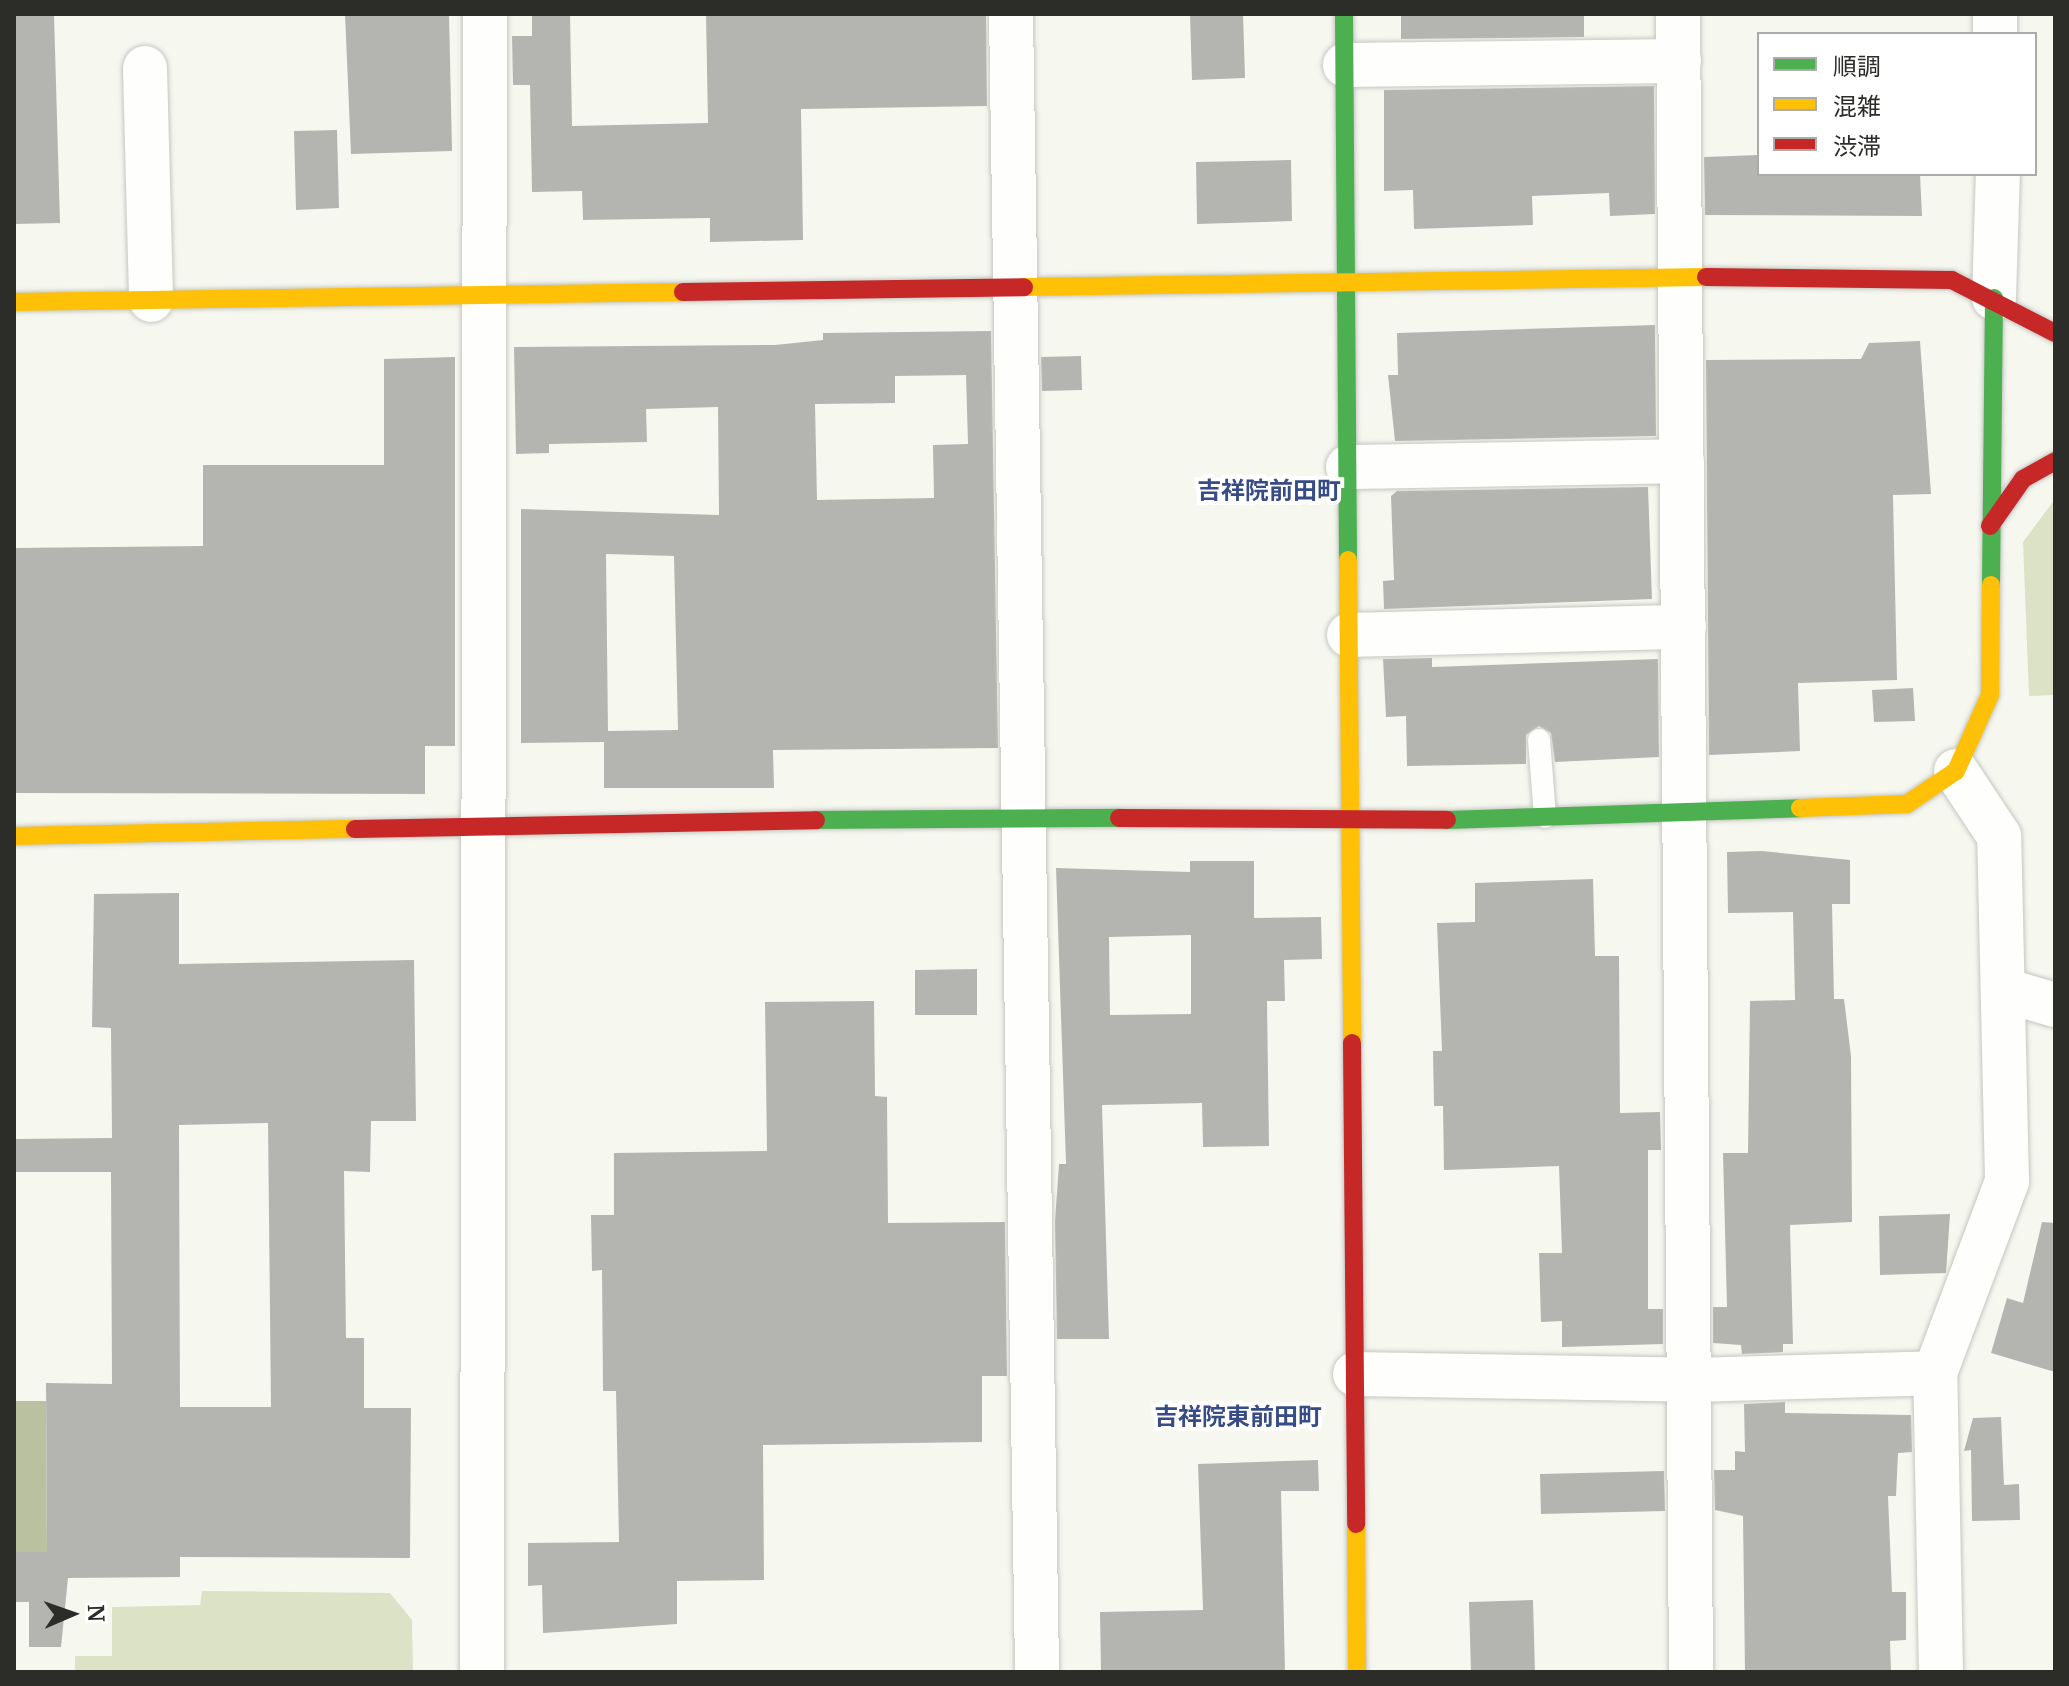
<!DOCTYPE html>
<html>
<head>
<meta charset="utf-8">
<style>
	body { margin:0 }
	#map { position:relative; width:2069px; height:1686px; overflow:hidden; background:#f6f8f0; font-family:Merriweather,"Noto Sans JP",serif }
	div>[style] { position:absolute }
	.green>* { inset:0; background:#dce2c5 }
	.water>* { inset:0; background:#bac1a0 }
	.building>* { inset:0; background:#b4b5b0 }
	.roads { filter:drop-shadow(0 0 2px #c5c6c0) drop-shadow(0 0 2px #c5c6c0) }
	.lane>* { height:22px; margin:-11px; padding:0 11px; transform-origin:11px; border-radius:11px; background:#fefefd }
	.street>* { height:44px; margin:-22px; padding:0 22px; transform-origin:22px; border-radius:22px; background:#fefefd }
	.fast>* { height:18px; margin:-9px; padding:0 9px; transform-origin:9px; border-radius:9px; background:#4caf50 }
	.slow>* { height:18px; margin:-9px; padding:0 9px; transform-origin:9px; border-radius:9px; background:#ffc107 }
	.jam>* { height:18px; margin:-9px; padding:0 9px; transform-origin:9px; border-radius:9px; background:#c62828 }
	span { translate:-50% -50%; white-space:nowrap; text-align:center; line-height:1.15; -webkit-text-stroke:8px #fff; paint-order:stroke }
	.neighbourhood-label { font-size:24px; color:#374b86; font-weight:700 }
	.frame { position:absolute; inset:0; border:16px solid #2c2d28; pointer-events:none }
	.legend { position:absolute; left:1757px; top:32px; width:280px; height:144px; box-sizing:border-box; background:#fff; border:2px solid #ababa9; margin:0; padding:10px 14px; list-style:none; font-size:24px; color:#2c2d28 }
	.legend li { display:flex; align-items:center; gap:16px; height:40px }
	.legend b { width:40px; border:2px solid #ababa9 }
	.north { position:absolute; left:32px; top:1574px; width:80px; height:80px; -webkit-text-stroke:6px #fff; paint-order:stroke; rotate:88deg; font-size:22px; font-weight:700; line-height:32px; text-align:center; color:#2c2d28 }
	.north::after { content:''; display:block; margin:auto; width:28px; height:36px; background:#2c2d28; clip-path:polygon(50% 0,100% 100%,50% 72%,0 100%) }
</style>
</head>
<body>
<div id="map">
	<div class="green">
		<i style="clip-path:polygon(2055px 499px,2055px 695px,2029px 696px,2023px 542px)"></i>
		<i style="clip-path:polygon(202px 1591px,390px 1593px,412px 1620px,413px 1672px,75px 1672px,75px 1656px,112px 1656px,112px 1607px,200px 1605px)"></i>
	</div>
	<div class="water">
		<i style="clip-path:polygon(14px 1401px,46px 1401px,47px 1552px,14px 1552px)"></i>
	</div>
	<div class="building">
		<i style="clip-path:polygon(14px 14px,54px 14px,60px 223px,15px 224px)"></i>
		<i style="clip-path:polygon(345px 14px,449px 14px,452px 151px,351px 154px)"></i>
		<i style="clip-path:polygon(532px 14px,570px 14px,572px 126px,708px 123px,706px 14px,986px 14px,987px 106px,801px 109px,803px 240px,710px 242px,710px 218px,583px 220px,582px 191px,532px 192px,530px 85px,513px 85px,512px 36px,532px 36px)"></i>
		<i style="clip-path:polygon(1190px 14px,1243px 14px,1245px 78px,1192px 80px)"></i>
		<i style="clip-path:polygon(1584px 14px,1584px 37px,1401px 39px,1401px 16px)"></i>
		<i style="clip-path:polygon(1654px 86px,1655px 214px,1610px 216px,1609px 193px,1532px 196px,1533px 225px,1414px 229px,1413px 190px,1384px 191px,1384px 90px)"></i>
		<i style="clip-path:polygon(337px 130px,339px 208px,296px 210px,294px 131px)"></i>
		<i style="clip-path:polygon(1759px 155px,1759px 174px,1920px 174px,1922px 216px,1705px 215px,1704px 157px)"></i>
		<i style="clip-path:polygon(1291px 160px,1292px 221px,1197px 224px,1196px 162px)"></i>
		<i style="clip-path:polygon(1655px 325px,1656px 436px,1395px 441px,1388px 375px,1398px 375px,1397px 333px)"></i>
		<i style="clip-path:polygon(evenodd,991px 331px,998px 748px,773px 750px,774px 788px,604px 788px,604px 742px,521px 743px,521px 509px,719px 515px,718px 407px,646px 409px,647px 442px,549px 444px,549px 453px,516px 454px,514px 347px,775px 345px,823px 340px,823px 333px,991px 331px,966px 375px,968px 444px,933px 445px,934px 498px,817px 500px,815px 404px,895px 403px,895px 376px,966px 375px,991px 331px,606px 554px,674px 556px,678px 730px,608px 731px,606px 554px)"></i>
		<i style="clip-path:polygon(1920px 341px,1931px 494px,1893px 495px,1897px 680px,1798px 683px,1800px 751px,1709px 755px,1706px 360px,1861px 359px,1869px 343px)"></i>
		<i style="clip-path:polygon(1081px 356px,1082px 390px,1042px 391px,1041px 357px)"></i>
		<i style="clip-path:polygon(455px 357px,455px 746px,425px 746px,425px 794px,14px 793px,14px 548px,203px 546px,203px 465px,384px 465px,384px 359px)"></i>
		<i style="clip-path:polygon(1648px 487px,1652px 599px,1384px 609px,1383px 581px,1394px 580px,1391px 496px,1397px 491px)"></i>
		<i style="clip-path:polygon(1432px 658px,1432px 667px,1658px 659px,1659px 757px,1555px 762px,1551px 733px,1539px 726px,1526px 735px,1526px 764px,1407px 766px,1406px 716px,1386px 717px,1383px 659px)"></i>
		<i style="clip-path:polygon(1913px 688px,1915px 721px,1874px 722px,1872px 690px)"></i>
		<i style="clip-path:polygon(1762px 851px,1850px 860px,1850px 904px,1832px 904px,1834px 999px,1844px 999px,1851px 1056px,1852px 1222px,1790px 1225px,1793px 1344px,1783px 1344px,1783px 1352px,1742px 1354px,1741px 1345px,1713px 1343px,1713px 1307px,1727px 1307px,1723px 1153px,1748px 1153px,1750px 1001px,1795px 1000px,1793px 912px,1728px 913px,1727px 852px)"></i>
		<i style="clip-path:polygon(evenodd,1190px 861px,1254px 861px,1254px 918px,1321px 917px,1322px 959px,1284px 960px,1285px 1001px,1267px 1001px,1269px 1146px,1203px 1147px,1202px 1103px,1102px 1105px,1109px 1339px,1057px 1339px,1055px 1221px,1059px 1164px,1066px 1164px,1056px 868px,1190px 872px,1190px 861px,1191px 935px,1191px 1014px,1110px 1015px,1109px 937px,1191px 935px)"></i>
		<i style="clip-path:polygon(1593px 879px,1595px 956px,1619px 956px,1620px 1113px,1660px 1112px,1661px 1150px,1648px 1150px,1648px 1309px,1663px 1309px,1663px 1344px,1562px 1347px,1562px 1321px,1541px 1322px,1539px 1253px,1562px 1253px,1559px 1166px,1444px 1170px,1443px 1106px,1434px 1106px,1433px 1051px,1442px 1051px,1437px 923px,1475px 922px,1475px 883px)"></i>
		<i style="clip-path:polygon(evenodd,179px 893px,179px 964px,414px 960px,416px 1121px,371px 1121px,370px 1172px,344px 1171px,346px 1338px,364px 1338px,364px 1408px,411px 1408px,410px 1558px,180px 1557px,180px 1577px,68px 1578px,61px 1647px,29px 1647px,29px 1602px,14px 1602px,14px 1552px,47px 1552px,46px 1383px,112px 1384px,111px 1172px,14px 1172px,14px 1139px,112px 1138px,111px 1028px,92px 1027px,94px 894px,179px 893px,268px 1123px,271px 1407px,180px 1407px,179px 1125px,268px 1123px)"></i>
		<i style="clip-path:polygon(977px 969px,977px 1015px,915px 1015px,915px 970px)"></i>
		<i style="clip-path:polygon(874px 1001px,875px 1096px,887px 1097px,888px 1223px,1005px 1222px,1007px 1376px,982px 1376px,982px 1442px,763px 1445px,764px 1580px,677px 1581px,677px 1624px,543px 1633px,542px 1585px,528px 1586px,528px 1543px,619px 1542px,616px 1391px,603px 1391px,602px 1270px,592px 1271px,591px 1215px,614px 1215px,614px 1153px,767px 1151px,765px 1002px)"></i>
		<i style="clip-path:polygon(1950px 1214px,1946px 1273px,1880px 1275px,1879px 1216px)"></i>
		<i style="clip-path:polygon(2042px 1222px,2055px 1223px,2055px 1372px,1991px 1353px,2007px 1298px,2023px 1303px)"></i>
		<i style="clip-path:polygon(1785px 1402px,1785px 1413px,1911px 1415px,1912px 1452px,1898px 1453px,1896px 1496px,1888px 1496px,1892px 1592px,1906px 1592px,1906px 1640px,1890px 1641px,1891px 1672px,1745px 1672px,1743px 1516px,1715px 1510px,1714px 1470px,1735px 1470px,1735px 1451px,1745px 1452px,1744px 1404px)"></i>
		<i style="clip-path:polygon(2001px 1417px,2004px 1485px,2019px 1484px,2020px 1520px,1972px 1521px,1971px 1450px,1964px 1451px,1973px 1418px)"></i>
		<i style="clip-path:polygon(1318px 1460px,1319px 1491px,1281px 1491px,1285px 1672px,1101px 1672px,1100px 1612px,1203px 1610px,1198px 1464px)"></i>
		<i style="clip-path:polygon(1664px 1471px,1665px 1511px,1541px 1514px,1540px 1474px)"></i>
		<i style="clip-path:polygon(1533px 1600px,1535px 1672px,1471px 1672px,1469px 1602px)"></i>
	</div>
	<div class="roads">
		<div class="lane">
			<i style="left:1539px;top:740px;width:77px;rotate:85.5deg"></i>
		</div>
		<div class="street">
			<i style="left:1011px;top:14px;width:1658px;rotate:89.1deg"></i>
			<i style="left:1678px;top:14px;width:1658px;rotate:89.55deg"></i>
			<i style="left:1995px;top:14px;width:20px;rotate:90deg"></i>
			<i style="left:1345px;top:65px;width:334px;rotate:-0.7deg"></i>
			<i style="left:145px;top:68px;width:232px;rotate:88.5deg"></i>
			<i style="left:1994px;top:298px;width:124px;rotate:-88.2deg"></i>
			<i style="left:1348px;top:467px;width:334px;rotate:-1deg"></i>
			<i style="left:1349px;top:635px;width:335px;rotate:-1.4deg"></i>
			<i style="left:2004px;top:990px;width:53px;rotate:16.4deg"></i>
			<i style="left:1355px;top:1374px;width:336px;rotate:1deg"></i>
			<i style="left:1691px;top:1380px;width:244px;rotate:-1.6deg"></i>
			<i style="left:482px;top:1672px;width:1658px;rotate:-89.9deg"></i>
			<i style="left:1941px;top:1672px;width:299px;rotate:-91.1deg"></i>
			<i style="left:1935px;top:1373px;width:205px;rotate:-69.4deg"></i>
			<i style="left:2007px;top:1181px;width:345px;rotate:-91.3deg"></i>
			<i style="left:1999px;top:836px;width:78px;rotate:-123.5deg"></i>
		</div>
		<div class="fast">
			<i style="left:1344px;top:14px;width:546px;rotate:89.58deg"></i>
			<i style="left:1991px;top:585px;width:287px;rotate:-89.4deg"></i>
			<i style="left:816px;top:820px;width:303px;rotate:-0.4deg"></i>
			<i style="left:1447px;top:820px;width:353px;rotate:-1.9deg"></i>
		</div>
		<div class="slow">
			<i style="left:1024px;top:287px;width:682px;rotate:-0.84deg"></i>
			<i style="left:14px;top:302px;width:669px;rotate:-0.86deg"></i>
			<i style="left:1348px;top:560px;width:483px;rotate:89.5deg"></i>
			<i style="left:1800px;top:808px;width:107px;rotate:-2.1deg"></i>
			<i style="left:1907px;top:804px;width:59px;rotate:-34deg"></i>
			<i style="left:1956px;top:771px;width:83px;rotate:-65.9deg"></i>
			<i style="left:1990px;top:695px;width:110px;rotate:-89.5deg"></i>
			<i style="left:14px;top:836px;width:341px;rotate:-1.2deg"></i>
			<i style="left:1356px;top:1524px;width:148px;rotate:89.6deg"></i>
		</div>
		<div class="jam">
			<i style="left:1706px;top:277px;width:246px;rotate:0.7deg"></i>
			<i style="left:1952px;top:280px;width:116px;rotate:27.2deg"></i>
			<i style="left:683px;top:292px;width:341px;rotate:-0.8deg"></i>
			<i style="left:1990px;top:526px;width:57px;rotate:-54.9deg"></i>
			<i style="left:2023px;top:479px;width:37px;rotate:-29deg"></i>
			<i style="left:1119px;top:818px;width:328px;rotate:0.3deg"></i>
			<i style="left:355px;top:829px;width:461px;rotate:-1.1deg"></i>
			<i style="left:1352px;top:1043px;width:481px;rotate:89.5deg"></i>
		</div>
	</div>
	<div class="neighbourhood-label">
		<span style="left:1269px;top:491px">吉祥院前田町</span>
		<span style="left:1238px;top:1417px">吉祥院東前田町</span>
	</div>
	<div class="frame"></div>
	<ul class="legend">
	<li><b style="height:10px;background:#4caf50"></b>順調</li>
	<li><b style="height:10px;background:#ffc107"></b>混雑</li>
	<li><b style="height:10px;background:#c62828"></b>渋滞</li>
	</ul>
	<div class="north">N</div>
</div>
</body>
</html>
